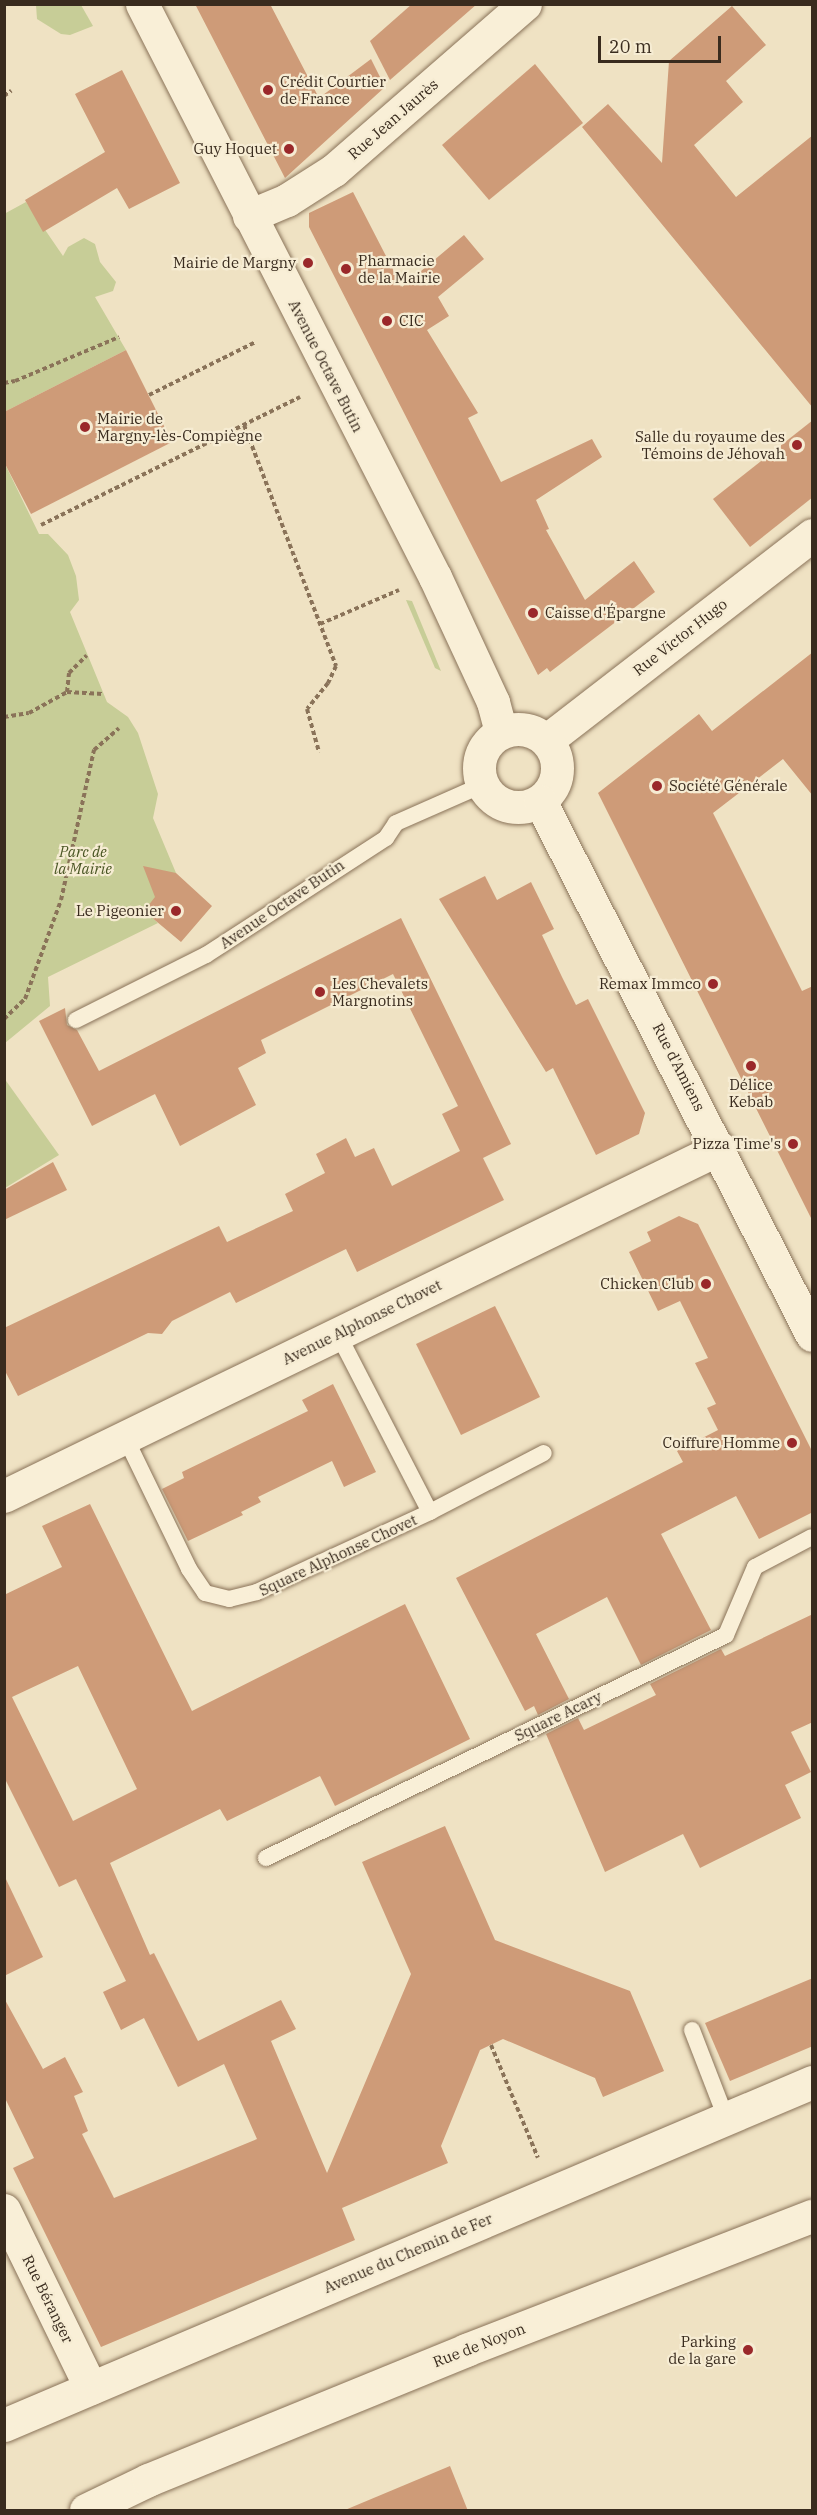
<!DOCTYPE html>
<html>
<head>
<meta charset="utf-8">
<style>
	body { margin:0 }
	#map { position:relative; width:817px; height:2515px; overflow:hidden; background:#efe2c3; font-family:"IBM Plex Serif",serif }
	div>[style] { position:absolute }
	.green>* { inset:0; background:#c7cd97 }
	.building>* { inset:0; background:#ce9b78 }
	.path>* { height:4px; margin-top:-2px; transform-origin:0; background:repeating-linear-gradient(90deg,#8a7359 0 4.5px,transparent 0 7.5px) }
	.roads { filter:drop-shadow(0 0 2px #8a7359) drop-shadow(0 0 2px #8a7359) }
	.lane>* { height:16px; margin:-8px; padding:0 8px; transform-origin:8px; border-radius:8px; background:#f9efd7 }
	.street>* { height:33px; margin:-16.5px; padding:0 16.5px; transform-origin:16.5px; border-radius:16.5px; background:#f9efd7 }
	.secondary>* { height:33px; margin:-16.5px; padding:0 16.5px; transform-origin:16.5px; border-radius:16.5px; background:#f9efd7 }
	.secondary>.ring { margin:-16.5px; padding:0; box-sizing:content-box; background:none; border:33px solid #f9efd7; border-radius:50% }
	.dots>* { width:16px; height:16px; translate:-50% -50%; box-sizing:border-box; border:3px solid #f6ecd3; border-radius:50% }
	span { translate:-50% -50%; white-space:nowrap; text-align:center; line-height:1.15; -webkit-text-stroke:4.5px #f6ecd3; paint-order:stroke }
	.poi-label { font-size:15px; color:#392b1e }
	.left { translate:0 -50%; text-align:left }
	.right { translate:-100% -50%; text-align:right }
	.street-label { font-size:15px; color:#392b1e }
	.park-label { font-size:15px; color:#4a5624; font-style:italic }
	.frame { position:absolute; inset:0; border:6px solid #392b1e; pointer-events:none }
	.scale { position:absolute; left:598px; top:36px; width:123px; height:27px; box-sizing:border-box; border:3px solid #392b1e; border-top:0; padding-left:8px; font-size:18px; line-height:21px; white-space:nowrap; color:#392b1e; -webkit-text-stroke:4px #f6ecd3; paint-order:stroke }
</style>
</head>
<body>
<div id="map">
	<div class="green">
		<i style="clip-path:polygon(36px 5px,81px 5px,93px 26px,70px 35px,61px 34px,37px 19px)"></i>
		<i style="clip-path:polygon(26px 202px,63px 256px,68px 247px,84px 238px,95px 244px,100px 262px,116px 282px,113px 291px,95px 297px,126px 350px,4px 412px,4px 214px)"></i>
		<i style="clip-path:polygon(4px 462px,39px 534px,48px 534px,68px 555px,76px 576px,79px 600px,70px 612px,107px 702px,128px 717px,138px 733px,158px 794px,153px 818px,176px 873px,145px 911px,158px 923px,48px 977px,50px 1006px,5px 1043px)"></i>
		<i style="clip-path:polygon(406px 600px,412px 601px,441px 671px,435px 668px)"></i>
		<i style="clip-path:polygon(4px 1078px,59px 1155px,5px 1188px,4px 1188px)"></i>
	</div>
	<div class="building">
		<i style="clip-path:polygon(195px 4px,270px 4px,319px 98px,371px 59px,385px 87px,285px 178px)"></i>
		<i style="clip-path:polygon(412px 4px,477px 4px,390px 80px,370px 41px)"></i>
		<i style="clip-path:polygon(732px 6px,766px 45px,726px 81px,743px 102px,694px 145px,736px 197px,813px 135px,813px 408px,582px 127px,608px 104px,662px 163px,669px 61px)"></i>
		<i style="clip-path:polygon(535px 64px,583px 123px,489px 200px,442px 145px)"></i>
		<i style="clip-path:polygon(122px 70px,180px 183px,129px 209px,117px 188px,43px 232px,25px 200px,105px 152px,75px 94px)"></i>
		<i style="clip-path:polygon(353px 192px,402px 287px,464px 235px,484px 259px,438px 297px,449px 316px,427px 330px,478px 413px,468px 418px,501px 482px,592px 439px,602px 457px,536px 500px,549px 529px,546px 530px,585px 600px,634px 561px,655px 592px,550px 672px,547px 668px,538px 675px,309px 227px,309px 213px)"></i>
		<i style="clip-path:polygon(126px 350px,172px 442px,31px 514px,4px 462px,4px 412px)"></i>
		<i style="clip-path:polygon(813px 420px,813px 497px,750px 547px,713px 499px)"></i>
		<i style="clip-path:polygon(813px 652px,813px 796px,783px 759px,713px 813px,802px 991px,813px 986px,813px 1222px,598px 793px,699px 714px,712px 731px)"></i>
		<i style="clip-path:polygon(143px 866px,176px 873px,212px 906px,181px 942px,144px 911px,155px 897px)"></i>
		<i style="clip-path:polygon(485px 876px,497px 900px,531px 882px,554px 929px,542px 935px,562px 977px,576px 1005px,588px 999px,645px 1113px,639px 1134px,596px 1155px,553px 1068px,546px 1072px,439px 899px)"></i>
		<i style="clip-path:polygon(401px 918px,511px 1144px,483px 1158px,504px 1200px,357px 1272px,346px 1249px,236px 1303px,230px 1292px,172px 1321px,162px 1334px,148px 1333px,18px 1396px,4px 1369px,4px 1328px,219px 1226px,227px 1242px,293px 1211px,285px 1194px,325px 1173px,316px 1154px,346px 1138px,355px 1157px,374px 1148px,392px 1186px,460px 1151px,442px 1114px,458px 1106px,393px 974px,261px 1040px,266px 1053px,238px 1068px,256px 1105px,180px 1146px,155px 1094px,92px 1126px,39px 1021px,65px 1008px,67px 1025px,77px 1030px,99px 1071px)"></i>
		<i style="clip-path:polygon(53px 1162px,67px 1190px,4px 1220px,4px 1190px)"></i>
		<i style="clip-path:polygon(679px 1216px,698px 1224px,813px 1453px,813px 1512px,759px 1539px,736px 1496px,661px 1534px,711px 1630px,641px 1665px,607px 1597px,536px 1634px,569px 1699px,538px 1715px,534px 1706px,525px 1711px,456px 1578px,683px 1462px,677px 1451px,718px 1430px,707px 1408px,716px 1404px,695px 1363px,708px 1358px,680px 1301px,658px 1311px,629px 1252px,651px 1241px,647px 1232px)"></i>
		<i style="clip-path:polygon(495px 1306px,540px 1397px,461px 1435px,416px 1344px)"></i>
		<i style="clip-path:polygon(333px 1384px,376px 1472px,344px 1487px,332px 1461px,258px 1497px,261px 1502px,241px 1512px,243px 1515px,188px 1541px,162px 1489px,184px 1478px,182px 1472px,308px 1411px,302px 1400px)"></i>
		<i style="clip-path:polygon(evenodd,90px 1504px,192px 1711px,405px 1604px,470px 1739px,335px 1806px,320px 1776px,227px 1821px,220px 1809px,110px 1863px,150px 1955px,154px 1953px,198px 2041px,281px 2000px,296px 2029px,271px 2041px,327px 2173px,411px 1974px,362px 1862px,445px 1826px,495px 1940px,630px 1991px,664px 2071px,603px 2097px,595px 2078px,503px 2039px,480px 2050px,441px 2146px,448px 2163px,342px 2208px,355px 2240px,101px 2347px,13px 2168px,34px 2158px,4px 2096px,4px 1998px,43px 2069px,65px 2057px,83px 2092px,74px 2096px,88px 2131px,82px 2134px,114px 2198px,257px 2139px,224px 2064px,178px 2087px,144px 2018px,121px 2030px,103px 1992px,126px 1981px,76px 1879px,59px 1887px,4px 1777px,4px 1595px,62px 1567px,42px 1526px,90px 1504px,78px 1666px,137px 1789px,73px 1821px,12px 1697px,78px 1666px)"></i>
		<i style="clip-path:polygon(813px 1614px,813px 1722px,791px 1732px,811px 1772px,785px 1785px,801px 1818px,700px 1868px,683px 1834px,605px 1872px,546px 1734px,578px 1718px,584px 1730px,656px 1695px,650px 1684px,721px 1649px,725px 1656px)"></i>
		<i style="clip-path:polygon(4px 1875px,43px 1957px,4px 1976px)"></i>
		<i style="clip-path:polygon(813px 1978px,813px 2046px,730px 2081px,705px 2023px)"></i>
		<i style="clip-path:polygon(450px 2466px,468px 2511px,345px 2511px,345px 2510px)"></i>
	</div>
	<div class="path">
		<i style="left:4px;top:96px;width:9px;rotate:-36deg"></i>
		<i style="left:4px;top:383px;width:11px;rotate:-10deg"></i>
		<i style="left:15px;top:381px;width:113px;rotate:-22.9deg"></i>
		<i style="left:149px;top:395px;width:119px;rotate:-26.4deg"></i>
		<i style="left:244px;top:425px;width:258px;rotate:69.1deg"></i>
		<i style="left:336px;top:666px;width:19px;rotate:115deg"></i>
		<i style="left:328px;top:683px;width:33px;rotate:129deg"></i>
		<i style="left:307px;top:709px;width:45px;rotate:74.4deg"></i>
		<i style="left:41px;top:525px;width:289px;rotate:-26.3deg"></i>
		<i style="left:320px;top:624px;width:86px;rotate:-23.3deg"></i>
		<i style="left:67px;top:692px;width:19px;rotate:-84deg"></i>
		<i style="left:69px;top:673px;width:25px;rotate:-45deg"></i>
		<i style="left:4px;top:717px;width:25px;rotate:-9deg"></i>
		<i style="left:29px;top:713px;width:43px;rotate:-28.9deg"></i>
		<i style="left:67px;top:692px;width:36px;rotate:3deg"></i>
		<i style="left:4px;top:1019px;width:29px;rotate:-44deg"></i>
		<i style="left:25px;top:999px;width:105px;rotate:-70deg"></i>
		<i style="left:61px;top:900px;width:154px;rotate:-77.6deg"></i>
		<i style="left:94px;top:750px;width:33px;rotate:-41deg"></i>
		<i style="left:491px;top:2045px;width:122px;rotate:67.4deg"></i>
	</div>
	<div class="roads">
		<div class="lane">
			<i style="left:76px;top:1020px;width:145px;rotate:-26.6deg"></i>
			<i style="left:206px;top:955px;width:215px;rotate:-33deg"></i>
			<i style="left:386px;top:838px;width:18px;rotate:-56deg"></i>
			<i style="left:396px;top:823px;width:94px;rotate:-23.8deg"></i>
			<i style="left:338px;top:1334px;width:200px;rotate:62.7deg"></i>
			<i style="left:125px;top:1437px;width:147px;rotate:64.1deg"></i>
			<i style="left:189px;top:1569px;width:29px;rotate:56deg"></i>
			<i style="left:205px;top:1593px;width:25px;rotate:14deg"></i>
			<i style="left:229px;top:1599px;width:29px;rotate:-14deg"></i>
			<i style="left:257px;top:1592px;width:191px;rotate:-24.8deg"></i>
			<i style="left:430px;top:1512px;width:128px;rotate:-27.4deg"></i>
			<i style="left:266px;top:1858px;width:511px;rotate:-25.86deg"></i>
			<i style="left:726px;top:1635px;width:74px;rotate:-66.9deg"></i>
			<i style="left:755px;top:1567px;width:64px;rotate:-27.8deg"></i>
			<i style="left:692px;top:2030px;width:94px;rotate:68.9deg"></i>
		</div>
		<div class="street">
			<i style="left:249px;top:216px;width:41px;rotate:-22.8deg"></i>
			<i style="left:287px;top:200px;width:56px;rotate:-32.6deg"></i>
			<i style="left:334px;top:170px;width:253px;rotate:-41deg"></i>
			<i style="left:547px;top:740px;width:335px;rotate:-37.7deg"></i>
			<i style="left:4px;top:1496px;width:796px;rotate:-25.92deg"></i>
			<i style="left:4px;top:2210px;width:198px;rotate:64deg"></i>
			<i style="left:4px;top:2425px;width:878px;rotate:-23deg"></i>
		</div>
		<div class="secondary">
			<i style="left:142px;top:4px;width:644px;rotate:62.92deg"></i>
			<i style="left:435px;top:577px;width:138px;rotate:65.1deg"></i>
			<i style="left:493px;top:702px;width:30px;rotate:75deg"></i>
			<i class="ring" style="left:479px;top:729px;width:45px;height:45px"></i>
			<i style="left:540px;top:801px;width:599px;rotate:63.01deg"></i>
			<i style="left:86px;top:2510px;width:69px;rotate:-25.8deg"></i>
			<i style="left:148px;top:2480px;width:344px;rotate:-22.2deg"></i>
			<i style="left:466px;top:2350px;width:371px;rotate:-21.2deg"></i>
		</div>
	</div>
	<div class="dots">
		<i style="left:268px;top:90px;background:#9a282a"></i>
		<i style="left:289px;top:149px;background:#9a282a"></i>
		<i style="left:308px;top:263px;background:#9a282a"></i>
		<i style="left:346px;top:269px;background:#9a282a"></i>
		<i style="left:387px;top:321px;background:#9a282a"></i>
		<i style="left:85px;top:427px;background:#9a282a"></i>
		<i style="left:797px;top:445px;background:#9a282a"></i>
		<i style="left:533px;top:613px;background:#9a282a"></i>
		<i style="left:657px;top:786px;background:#9a282a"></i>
		<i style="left:176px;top:911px;background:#9a282a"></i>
		<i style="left:713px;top:984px;background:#9a282a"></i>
		<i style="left:320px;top:992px;background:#9a282a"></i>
		<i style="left:751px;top:1066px;background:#9a282a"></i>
		<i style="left:793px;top:1144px;background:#9a282a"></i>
		<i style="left:706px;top:1284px;background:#9a282a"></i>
		<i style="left:792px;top:1443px;background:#9a282a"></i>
		<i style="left:748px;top:2350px;background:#9a282a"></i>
	</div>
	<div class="poi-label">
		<span class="left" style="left:280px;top:90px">Crédit Courtier<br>de France</span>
		<span class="right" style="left:277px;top:149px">Guy Hoquet</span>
		<span class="left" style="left:358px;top:269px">Pharmacie<br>de la Mairie</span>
		<span class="right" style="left:296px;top:263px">Mairie de Margny</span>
		<span class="left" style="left:399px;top:321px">CIC</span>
		<span class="left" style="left:97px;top:427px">Mairie de<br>Margny-lès-Compiègne</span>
		<span class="right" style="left:785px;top:445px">Salle du royaume des<br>Témoins de Jéhovah</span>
		<span class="left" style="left:545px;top:613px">Caisse d'Épargne</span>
		<span class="left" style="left:669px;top:786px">Société Générale</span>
		<span class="right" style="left:164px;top:911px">Le Pigeonier</span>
		<span class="left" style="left:332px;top:992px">Les Chevalets<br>Margnotins</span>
		<span class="right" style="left:701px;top:984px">Remax Immco</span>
		<span style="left:751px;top:1093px">Délice<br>Kebab</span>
		<span class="right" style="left:781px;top:1144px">Pizza Time's</span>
		<span class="right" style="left:694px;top:1284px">Chicken Club</span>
		<span class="right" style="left:780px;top:1443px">Coiffure Homme</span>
		<span class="right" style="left:736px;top:2350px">Parking<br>de la gare</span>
	</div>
	<div class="street-label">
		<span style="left:393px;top:119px;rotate:-41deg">Rue Jean Jaurès</span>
		<span style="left:326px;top:366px;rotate:63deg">Avenue Octave Butin</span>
		<span style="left:680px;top:637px;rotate:-38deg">Rue Victor Hugo</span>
		<span style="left:282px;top:904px;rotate:-34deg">Avenue Octave Butin</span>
		<span style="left:679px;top:1067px;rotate:63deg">Rue d'Amiens</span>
		<span style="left:362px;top:1322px;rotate:-26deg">Avenue Alphonse Chovet</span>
		<span style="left:338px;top:1555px;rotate:-25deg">Square Alphonse Chovet</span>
		<span style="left:558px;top:1716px;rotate:-26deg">Square Acary</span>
		<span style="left:408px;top:2253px;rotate:-23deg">Avenue du Chemin de Fer</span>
		<span style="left:48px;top:2299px;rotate:64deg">Rue Béranger</span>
		<span style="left:479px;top:2345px;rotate:-21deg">Rue de Noyon</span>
	</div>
	<div class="park-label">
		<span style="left:83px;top:860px">Parc de<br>la Mairie</span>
	</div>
	<div class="frame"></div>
	<div class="scale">20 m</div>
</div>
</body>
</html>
